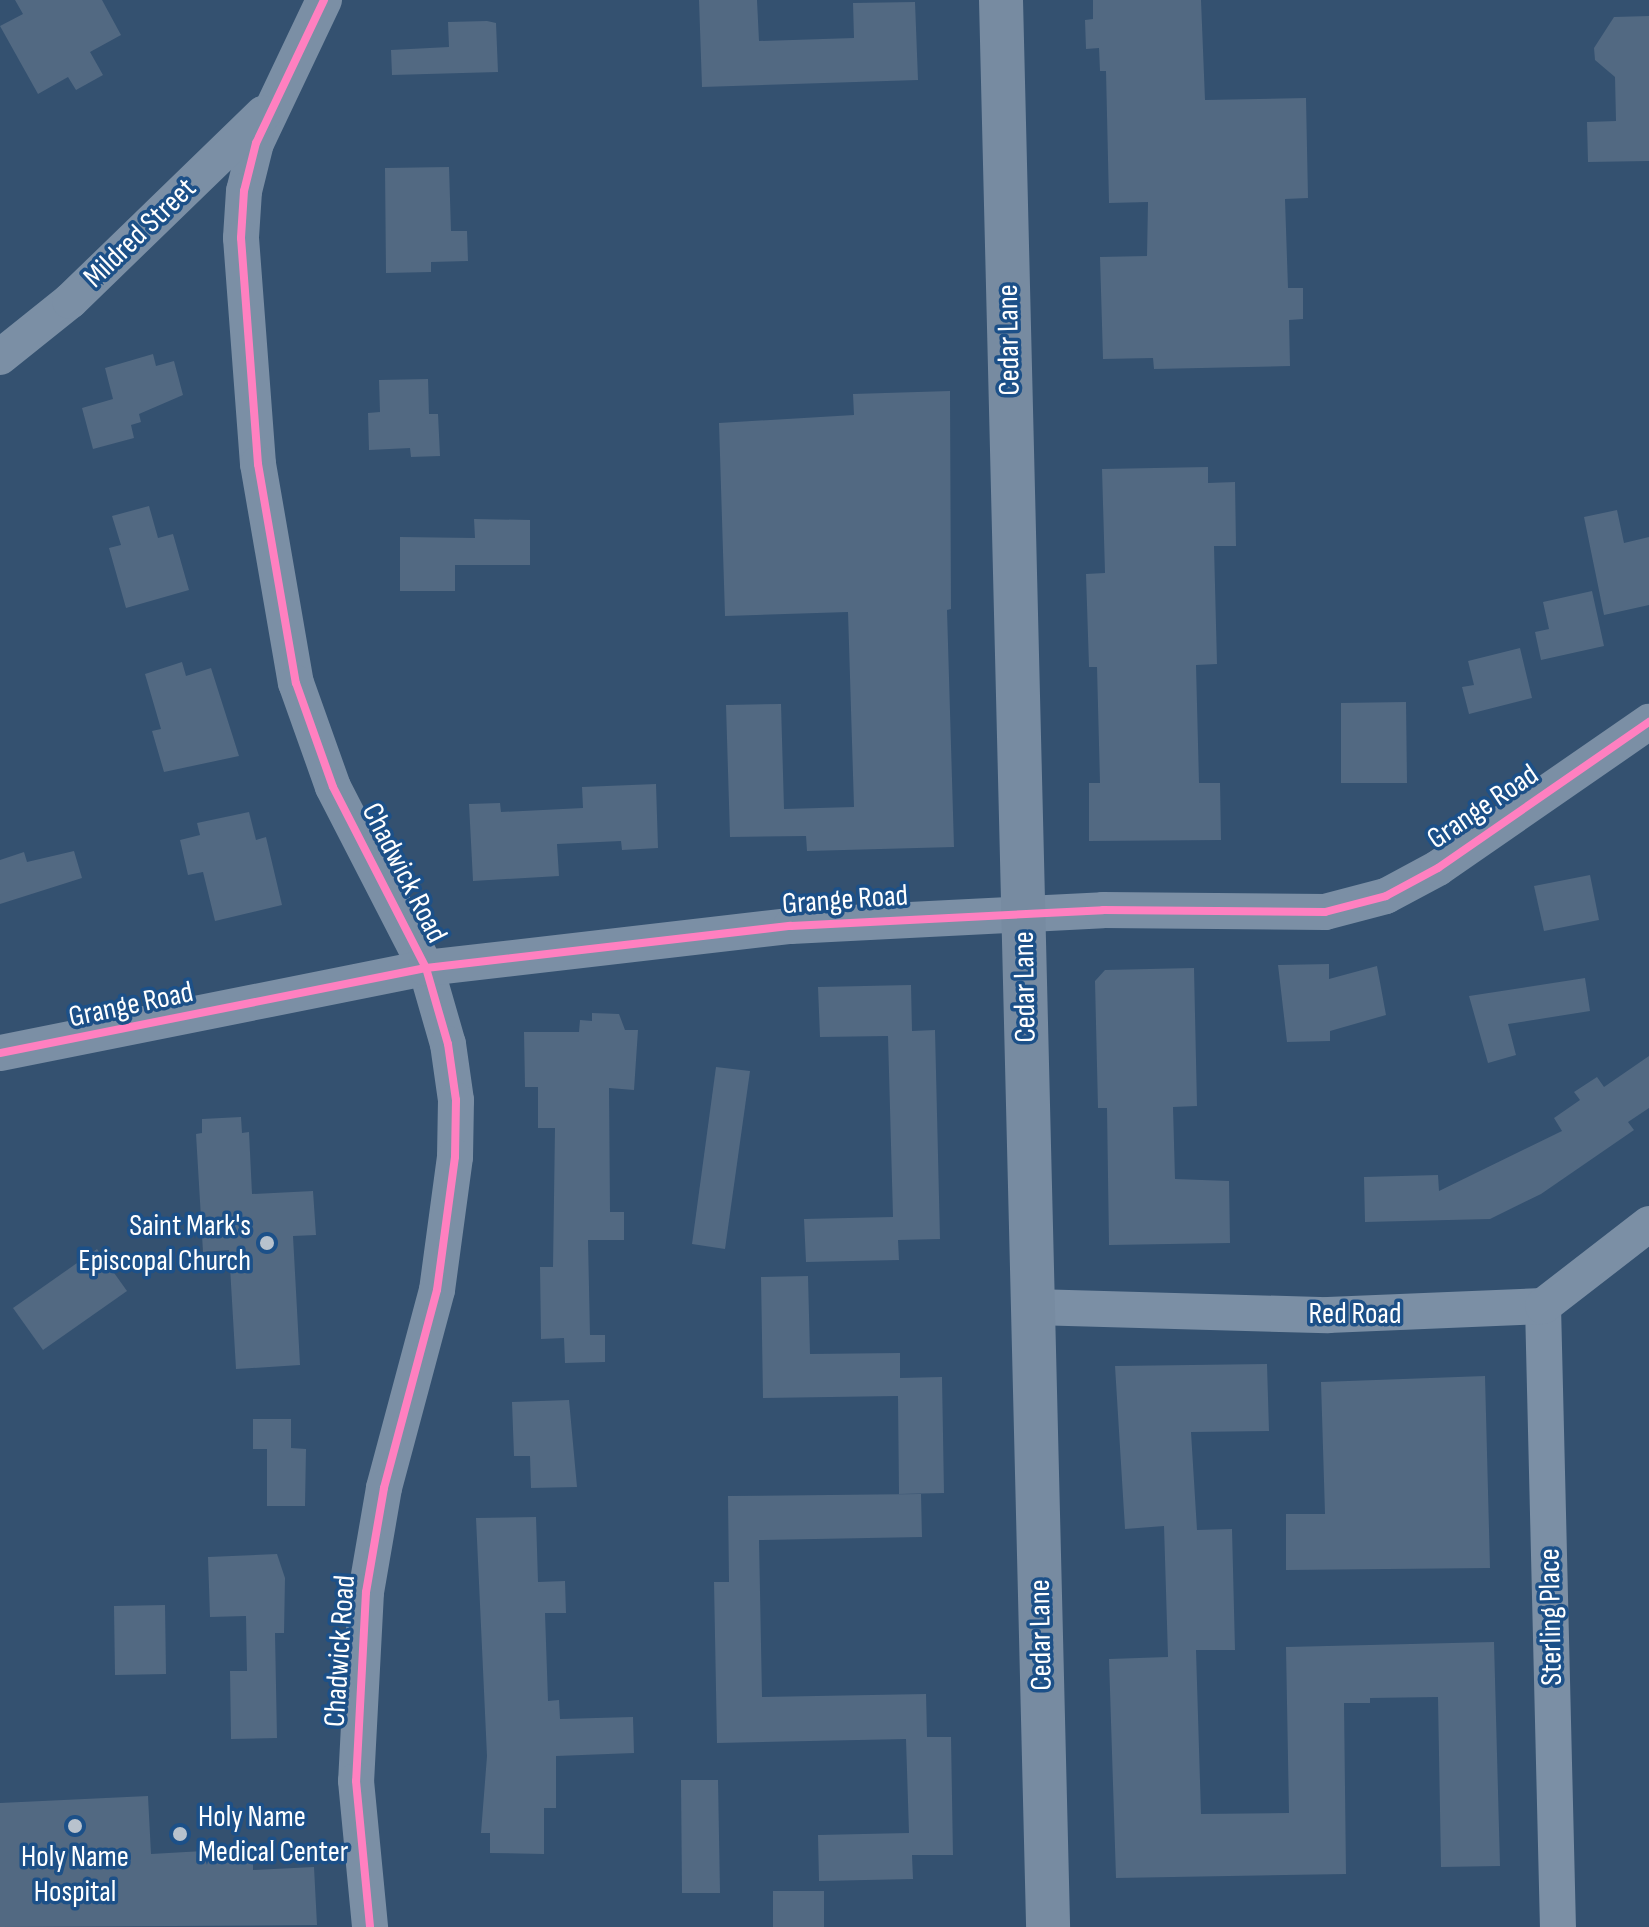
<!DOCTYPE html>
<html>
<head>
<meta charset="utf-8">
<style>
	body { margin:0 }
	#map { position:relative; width:1649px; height:1927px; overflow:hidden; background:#345170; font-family:"Sofia Sans Condensed",sans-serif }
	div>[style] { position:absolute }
	.building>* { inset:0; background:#526982 }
	.street>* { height:36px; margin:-18px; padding:0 18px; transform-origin:18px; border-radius:18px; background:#7b8fa5 }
	.secondary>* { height:44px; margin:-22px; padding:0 22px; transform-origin:22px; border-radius:22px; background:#778ba1 }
	.cycleway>* { height:8px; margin:-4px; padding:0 4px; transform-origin:4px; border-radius:4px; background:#ff80c0 }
	.dots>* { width:22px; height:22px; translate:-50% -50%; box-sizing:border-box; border:4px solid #1c5088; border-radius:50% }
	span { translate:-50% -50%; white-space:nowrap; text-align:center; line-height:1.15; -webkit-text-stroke:7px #1c5088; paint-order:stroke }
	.street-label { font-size:30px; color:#fff }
	.poi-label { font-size:30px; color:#fff }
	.right { translate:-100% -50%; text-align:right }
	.left { translate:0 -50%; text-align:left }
</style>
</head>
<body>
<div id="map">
	<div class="building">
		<i style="clip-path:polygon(15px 0,102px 0,121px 35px,90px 52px,103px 75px,76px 90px,68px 77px,38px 94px,0 26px,23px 14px)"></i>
		<i style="clip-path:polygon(699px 0,757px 0,759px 41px,854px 38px,853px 3px,915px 2px,918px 80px,702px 87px)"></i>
		<i style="clip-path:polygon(1093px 0,1201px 0,1205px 100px,1306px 98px,1308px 198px,1285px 199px,1288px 288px,1303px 288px,1303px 319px,1289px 320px,1290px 366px,1154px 369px,1153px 358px,1103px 359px,1100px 257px,1147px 256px,1148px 202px,1109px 203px,1106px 71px,1100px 71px,1099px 48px,1086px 49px,1085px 20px,1093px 19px)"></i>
		<i style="clip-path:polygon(1649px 16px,1649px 161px,1588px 162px,1587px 122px,1616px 121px,1615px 77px,1595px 60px,1594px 48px,1614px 17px)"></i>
		<i style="clip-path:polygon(487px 21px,496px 23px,498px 72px,392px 75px,391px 50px,449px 47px,448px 22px)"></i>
		<i style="clip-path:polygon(449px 167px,451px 231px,467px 231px,468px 261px,431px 262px,431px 272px,386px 273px,385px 168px)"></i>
		<i style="clip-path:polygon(153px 354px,156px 366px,174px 361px,183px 395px,139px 414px,141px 422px,131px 425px,134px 438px,93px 449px,82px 408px,113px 399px,105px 368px)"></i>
		<i style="clip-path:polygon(428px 379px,429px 414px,438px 414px,440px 456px,411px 457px,410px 448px,369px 450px,368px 413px,380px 412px,379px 380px)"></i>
		<i style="clip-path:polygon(950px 391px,951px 609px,947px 610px,954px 847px,807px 851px,806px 836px,730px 837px,726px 705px,781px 704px,784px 809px,854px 807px,848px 612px,725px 616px,719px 423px,854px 415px,853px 394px)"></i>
		<i style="clip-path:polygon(1208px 467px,1208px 483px,1235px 482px,1236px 546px,1214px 546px,1217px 664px,1196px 665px,1199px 783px,1220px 783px,1221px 840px,1089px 841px,1089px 783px,1100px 783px,1097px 667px,1089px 667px,1086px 574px,1105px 573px,1102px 469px)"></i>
		<i style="clip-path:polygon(149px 506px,158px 538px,173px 534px,189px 590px,126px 608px,109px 548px,121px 545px,112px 516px)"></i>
		<i style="clip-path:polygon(1617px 510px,1624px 543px,1649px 537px,1649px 605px,1604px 615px,1584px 517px)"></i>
		<i style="clip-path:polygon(474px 519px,530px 520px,530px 565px,455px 565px,455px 591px,400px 591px,400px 537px,475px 538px)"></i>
		<i style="clip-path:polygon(1592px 591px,1604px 646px,1541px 660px,1535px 632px,1549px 629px,1543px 602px)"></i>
		<i style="clip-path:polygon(1520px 648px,1532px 698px,1469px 714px,1462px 687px,1474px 685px,1468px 661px)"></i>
		<i style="clip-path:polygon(182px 662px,186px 676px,211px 668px,239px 756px,164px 772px,152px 731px,161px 729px,145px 674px)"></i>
		<i style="clip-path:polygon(1406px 702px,1407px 783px,1341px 783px,1341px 703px)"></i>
		<i style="clip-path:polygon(656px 784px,658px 848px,622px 850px,621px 841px,557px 844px,559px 876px,473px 881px,469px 804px,500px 803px,501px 812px,583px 808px,582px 787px)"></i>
		<i style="clip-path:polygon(249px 812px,256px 840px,266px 837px,282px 905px,215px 921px,203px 872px,188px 875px,180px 840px,200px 835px,197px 823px)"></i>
		<i style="clip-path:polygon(74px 851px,82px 878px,0 904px,0 860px,24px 852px,27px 862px)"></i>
		<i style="clip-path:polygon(1590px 875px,1599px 920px,1544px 931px,1534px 886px)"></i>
		<i style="clip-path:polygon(1329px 964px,1329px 979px,1377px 966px,1386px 1015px,1330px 1031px,1330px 1041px,1287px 1042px,1278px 965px)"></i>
		<i style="clip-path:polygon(1194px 968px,1197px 1106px,1173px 1107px,1175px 1179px,1229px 1181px,1230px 1243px,1109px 1245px,1107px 1108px,1098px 1108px,1095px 981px,1105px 970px)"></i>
		<i style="clip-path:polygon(1585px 978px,1590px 1011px,1508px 1024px,1516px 1055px,1488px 1063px,1469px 996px)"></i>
		<i style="clip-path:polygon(911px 985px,912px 1031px,935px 1030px,940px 1239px,898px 1240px,899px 1260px,806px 1262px,804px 1219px,893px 1217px,888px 1036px,820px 1037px,818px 987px)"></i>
		<i style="clip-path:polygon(592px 1013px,619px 1014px,625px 1030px,638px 1030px,634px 1090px,609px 1088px,610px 1212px,624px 1212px,624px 1240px,588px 1240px,590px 1335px,605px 1335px,605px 1362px,565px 1363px,564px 1338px,541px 1339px,540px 1267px,553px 1267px,555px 1128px,538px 1128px,538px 1087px,525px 1087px,524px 1032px,579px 1032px,580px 1020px,592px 1021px)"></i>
		<i style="clip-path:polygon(1649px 1056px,1649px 1108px,1628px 1122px,1634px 1130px,1541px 1194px,1490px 1219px,1365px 1222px,1364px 1177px,1438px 1175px,1439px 1191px,1562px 1131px,1554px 1118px,1580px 1100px,1574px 1092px,1597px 1077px,1604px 1087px)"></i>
		<i style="clip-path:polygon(716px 1067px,750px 1071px,725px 1249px,692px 1244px)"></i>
		<i style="clip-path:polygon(241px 1117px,242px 1133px,249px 1132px,252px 1194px,313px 1191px,316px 1235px,293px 1236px,300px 1365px,236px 1369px,229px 1250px,203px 1252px,196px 1134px,202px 1133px,202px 1119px)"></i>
		<i style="clip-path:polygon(97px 1249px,127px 1291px,43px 1350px,13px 1308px)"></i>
		<i style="clip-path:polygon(808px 1276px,810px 1354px,900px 1353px,900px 1378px,942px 1377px,944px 1493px,899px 1494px,898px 1396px,763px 1398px,761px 1277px)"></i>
		<i style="clip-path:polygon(1267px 1364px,1269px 1431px,1191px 1432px,1197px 1530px,1232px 1529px,1235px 1650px,1196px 1650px,1201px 1814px,1289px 1813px,1286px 1647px,1494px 1642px,1500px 1866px,1441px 1867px,1438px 1697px,1370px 1698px,1370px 1703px,1344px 1703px,1346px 1874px,1116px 1878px,1109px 1659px,1168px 1657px,1164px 1526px,1125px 1529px,1115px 1366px)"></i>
		<i style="clip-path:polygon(1485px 1376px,1490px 1568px,1286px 1570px,1286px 1514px,1325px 1514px,1321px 1382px)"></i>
		<i style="clip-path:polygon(569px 1400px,577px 1487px,531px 1488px,530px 1456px,514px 1456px,512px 1402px)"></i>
		<i style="clip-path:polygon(253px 1419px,291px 1419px,291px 1448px,306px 1449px,305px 1506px,267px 1506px,267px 1449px,253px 1449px)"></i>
		<i style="clip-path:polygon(921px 1494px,922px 1537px,759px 1540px,762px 1697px,926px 1694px,927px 1737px,951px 1737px,953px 1855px,912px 1855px,913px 1879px,819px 1881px,818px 1835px,909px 1833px,906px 1739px,717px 1743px,714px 1582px,729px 1582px,728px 1496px)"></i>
		<i style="clip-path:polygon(536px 1517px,538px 1582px,565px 1581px,566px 1613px,545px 1613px,548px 1701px,559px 1700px,560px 1719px,633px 1717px,634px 1753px,556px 1756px,556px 1808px,544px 1808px,544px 1854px,490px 1853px,490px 1833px,481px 1833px,487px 1756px,476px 1518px)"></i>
		<i style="clip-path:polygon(277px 1554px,285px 1578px,284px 1633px,275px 1633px,277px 1738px,231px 1739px,230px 1671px,247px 1671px,246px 1616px,210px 1617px,208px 1557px)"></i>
		<i style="clip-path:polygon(165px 1605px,166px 1674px,115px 1675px,114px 1606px)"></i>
		<i style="clip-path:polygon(681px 1780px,718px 1780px,720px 1893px,682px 1893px)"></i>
		<i style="clip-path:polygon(148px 1796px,151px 1854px,221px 1850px,222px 1856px,253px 1854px,253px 1870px,314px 1867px,317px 1925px,0 1927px,0 1803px)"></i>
		<i style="clip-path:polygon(773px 1891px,824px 1891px,824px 1927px,773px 1927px)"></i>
	</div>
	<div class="street">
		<i style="left:324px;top:0;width:158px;rotate:115.4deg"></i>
		<i style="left:256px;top:143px;width:49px;rotate:104deg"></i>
		<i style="left:244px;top:191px;width:47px;rotate:93.7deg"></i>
		<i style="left:241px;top:238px;width:227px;rotate:85.7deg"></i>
		<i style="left:258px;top:464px;width:222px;rotate:80.2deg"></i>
		<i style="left:296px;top:683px;width:110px;rotate:70.4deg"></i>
		<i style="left:333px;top:787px;width:203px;rotate:62.8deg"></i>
		<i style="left:426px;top:968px;width:79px;rotate:73.9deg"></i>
		<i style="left:448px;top:1044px;width:57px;rotate:81.9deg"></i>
		<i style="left:456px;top:1100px;width:57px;rotate:91deg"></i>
		<i style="left:455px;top:1157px;width:134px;rotate:97.7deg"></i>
		<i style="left:437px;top:1290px;width:205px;rotate:105deg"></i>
		<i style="left:384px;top:1488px;width:106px;rotate:99.8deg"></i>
		<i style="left:366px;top:1592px;width:189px;rotate:93deg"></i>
		<i style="left:356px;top:1781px;width:147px;rotate:84.5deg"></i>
		<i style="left:0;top:357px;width:90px;rotate:-38.7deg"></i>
		<i style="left:70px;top:301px;width:269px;rotate:-44.1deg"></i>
		<i style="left:0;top:1053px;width:434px;rotate:-11.3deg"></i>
		<i style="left:426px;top:968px;width:367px;rotate:-6.6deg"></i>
		<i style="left:791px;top:926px;width:312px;rotate:-2.9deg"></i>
		<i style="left:1103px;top:910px;width:222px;rotate:0.5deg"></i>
		<i style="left:1325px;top:912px;width:63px;rotate:-14.7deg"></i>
		<i style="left:1386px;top:896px;width:59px;rotate:-28.3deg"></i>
		<i style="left:1438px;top:868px;width:257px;rotate:-34.7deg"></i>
		<i style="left:1543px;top:1306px;width:621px;rotate:88.62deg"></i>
		<i style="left:1033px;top:1307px;width:295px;rotate:1.6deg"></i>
		<i style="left:1328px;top:1315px;width:215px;rotate:-2.4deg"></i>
		<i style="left:1543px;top:1306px;width:134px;rotate:-37.7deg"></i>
	</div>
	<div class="secondary">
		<i style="left:1001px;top:0;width:1928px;rotate:88.6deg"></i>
	</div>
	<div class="cycleway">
		<i style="left:324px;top:0;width:158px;rotate:115.4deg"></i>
		<i style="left:256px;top:143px;width:49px;rotate:104deg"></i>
		<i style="left:244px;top:191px;width:47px;rotate:93.7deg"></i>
		<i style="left:241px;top:238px;width:227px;rotate:85.7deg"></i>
		<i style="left:258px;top:464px;width:222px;rotate:80.2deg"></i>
		<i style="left:296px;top:683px;width:110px;rotate:70.4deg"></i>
		<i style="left:333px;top:787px;width:203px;rotate:62.8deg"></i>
		<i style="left:426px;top:968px;width:79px;rotate:73.9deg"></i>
		<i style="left:448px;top:1044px;width:57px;rotate:81.9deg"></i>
		<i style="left:456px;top:1100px;width:57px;rotate:91deg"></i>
		<i style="left:455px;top:1157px;width:134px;rotate:97.7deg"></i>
		<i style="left:437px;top:1290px;width:205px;rotate:105deg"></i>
		<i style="left:384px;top:1488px;width:106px;rotate:99.8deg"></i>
		<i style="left:366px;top:1592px;width:189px;rotate:93deg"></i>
		<i style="left:356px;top:1781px;width:147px;rotate:84.5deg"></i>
		<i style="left:0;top:1053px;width:434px;rotate:-11.3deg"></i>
		<i style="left:426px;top:968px;width:367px;rotate:-6.6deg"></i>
		<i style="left:791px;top:926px;width:312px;rotate:-2.9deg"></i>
		<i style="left:1103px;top:910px;width:222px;rotate:0.5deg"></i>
		<i style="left:1325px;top:912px;width:63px;rotate:-14.7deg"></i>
		<i style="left:1386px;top:896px;width:59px;rotate:-28.3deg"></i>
		<i style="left:1438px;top:868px;width:257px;rotate:-34.7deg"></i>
	</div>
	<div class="dots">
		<i style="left:267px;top:1243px;background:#b8c2cd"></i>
		<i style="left:75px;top:1826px;background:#b8c2cd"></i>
		<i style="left:180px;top:1834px;background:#b8c2cd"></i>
	</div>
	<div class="street-label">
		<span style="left:140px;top:233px;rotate:-44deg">Mildred Street</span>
		<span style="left:1009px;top:340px;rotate:-91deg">Cedar Lane</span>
		<span style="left:1483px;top:807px;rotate:-34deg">Grange Road</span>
		<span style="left:404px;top:873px;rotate:63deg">Chadwick Road</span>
		<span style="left:845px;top:900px;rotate:-4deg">Grange Road</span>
		<span style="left:1025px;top:987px;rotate:-91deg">Cedar Lane</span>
		<span style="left:131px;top:1005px;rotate:-12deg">Grange Road</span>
		<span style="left:1355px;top:1314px">Red Road</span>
		<span style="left:1551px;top:1617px;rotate:-91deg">Sterling Place</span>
		<span style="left:1041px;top:1635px;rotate:-91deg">Cedar Lane</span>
		<span style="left:340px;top:1651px;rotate:-86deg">Chadwick Road</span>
	</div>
	<div class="poi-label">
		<span class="right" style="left:251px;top:1243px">Saint Mark's<br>Episcopal Church</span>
		<span class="left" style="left:198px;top:1834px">Holy Name<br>Medical Center</span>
		<span style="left:75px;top:1874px">Holy Name<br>Hospital</span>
	</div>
</div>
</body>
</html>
